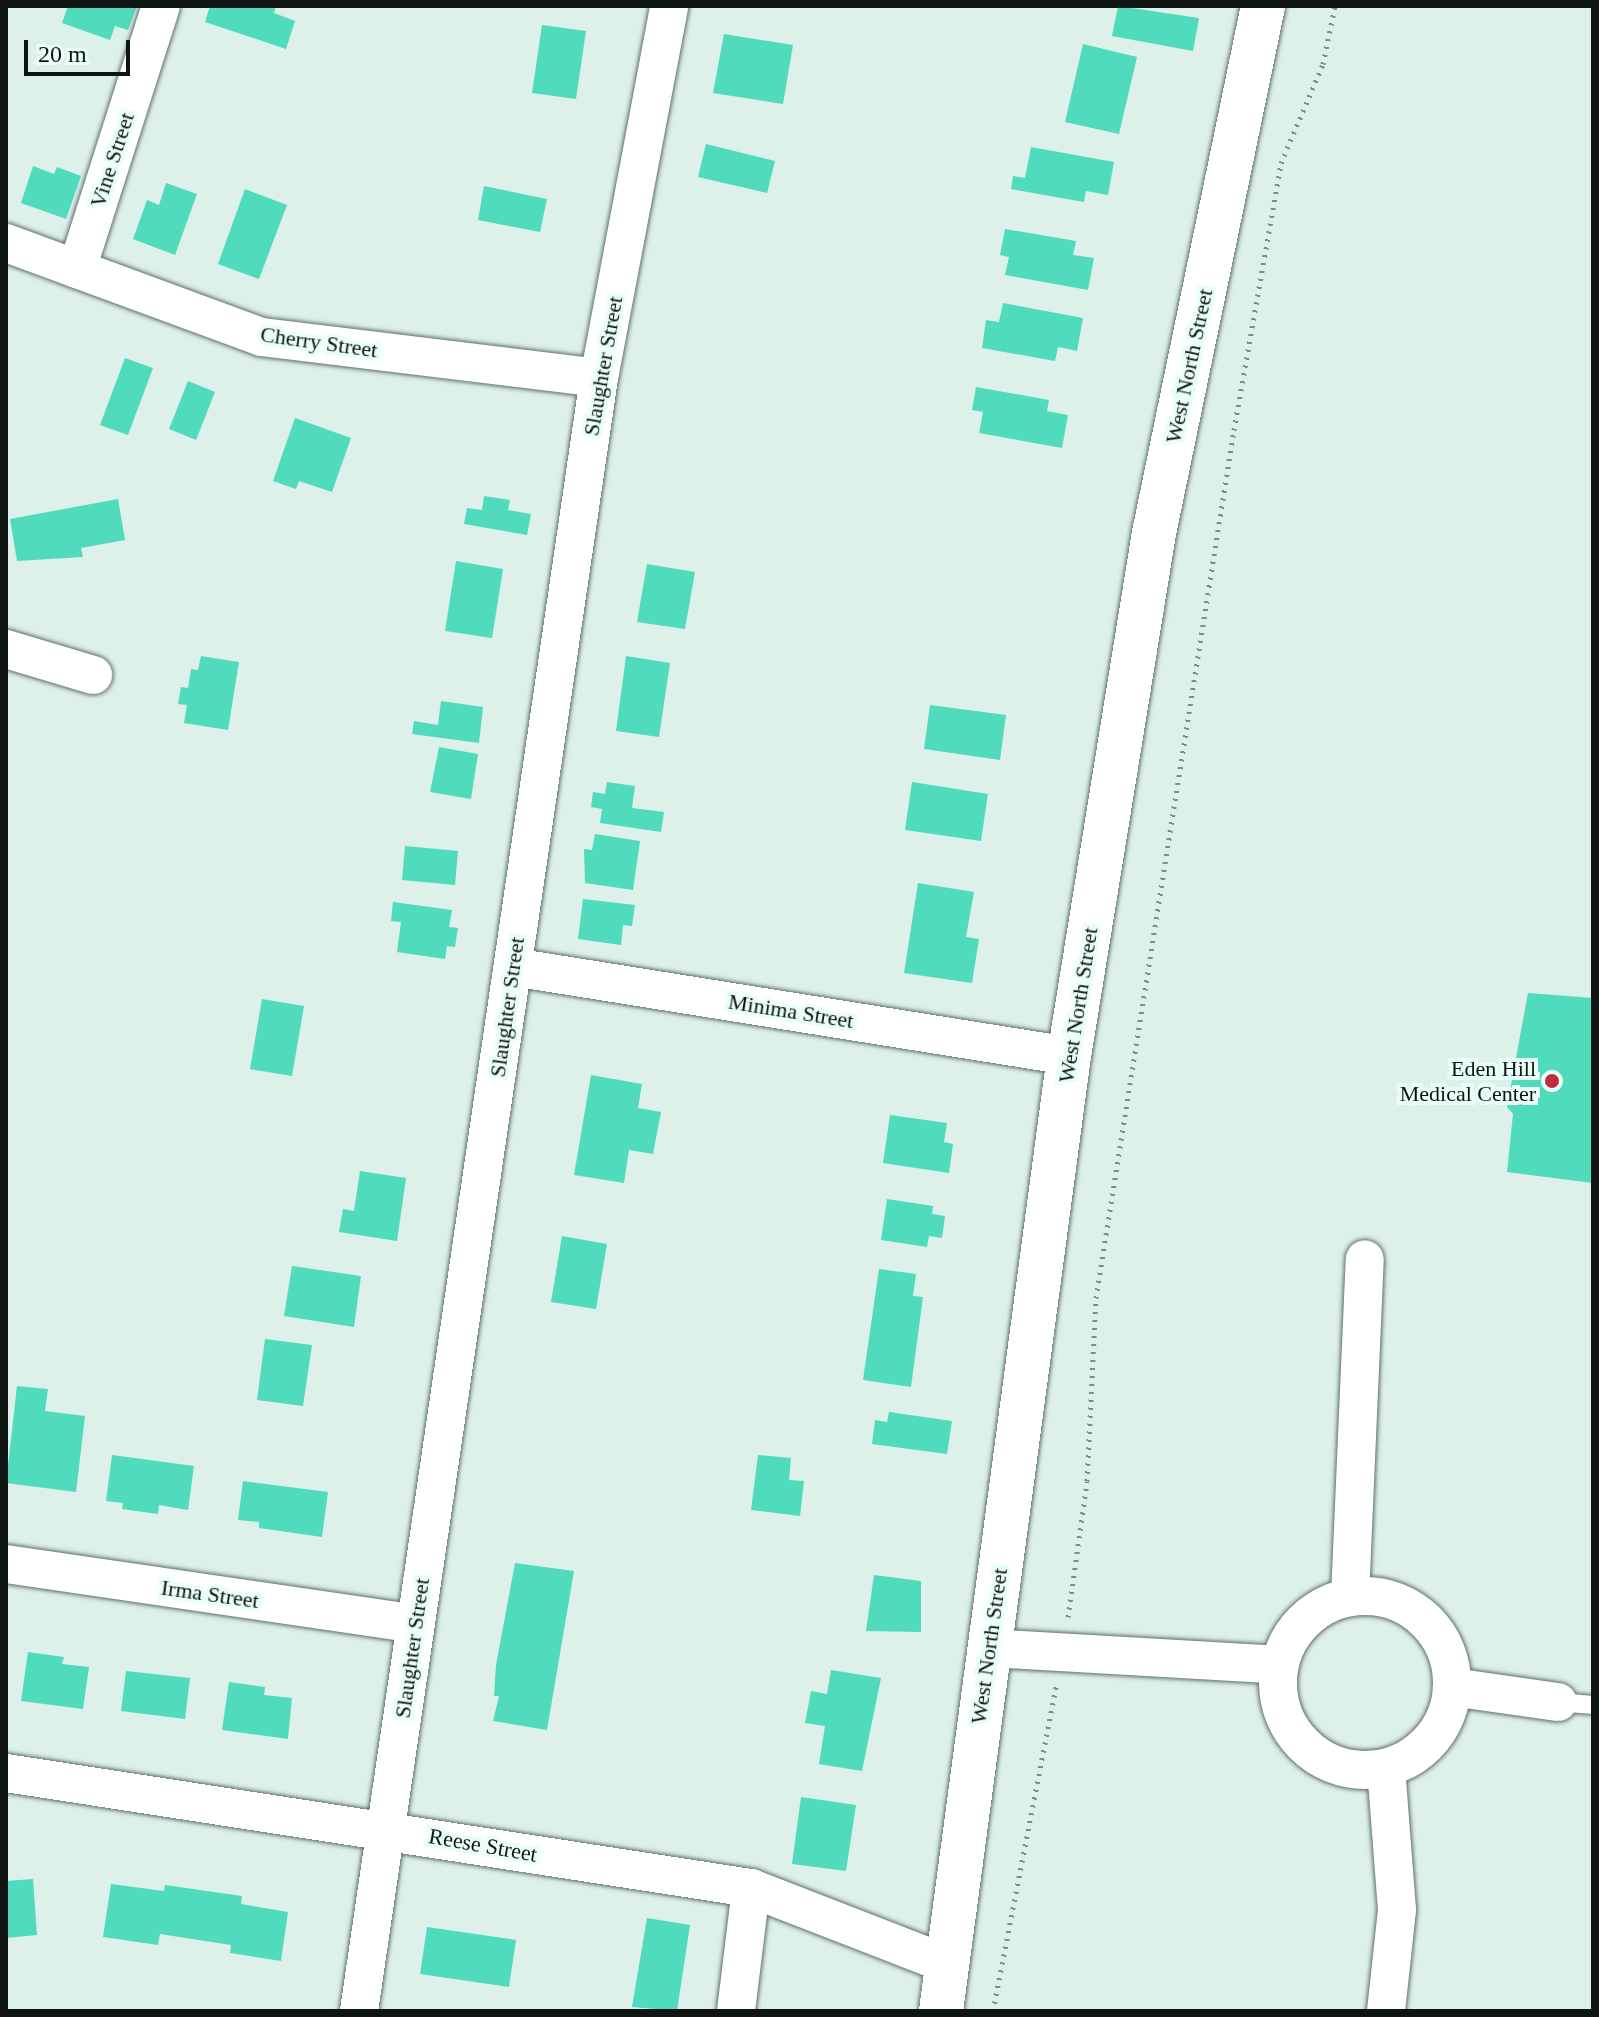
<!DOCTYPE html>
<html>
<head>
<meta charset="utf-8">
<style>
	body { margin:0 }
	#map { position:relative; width:1599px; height:2017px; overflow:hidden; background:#ddf0ea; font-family:"Times New Roman",serif }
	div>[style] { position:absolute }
	.building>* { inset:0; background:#4fdbbc }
	.path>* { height:5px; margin-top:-2.5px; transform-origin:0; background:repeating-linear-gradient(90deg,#7e8c88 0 2px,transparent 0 8px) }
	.roads { filter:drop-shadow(0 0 2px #5e706a) drop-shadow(0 0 2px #5e706a) }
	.lane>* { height:18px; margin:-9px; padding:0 9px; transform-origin:9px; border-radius:9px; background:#fff }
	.street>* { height:38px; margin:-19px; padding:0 19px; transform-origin:19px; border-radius:19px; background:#fff }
	.street>.ring { margin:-19px; padding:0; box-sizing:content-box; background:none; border:38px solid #fff; border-radius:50% }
	.secondary>* { height:44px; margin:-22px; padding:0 22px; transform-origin:22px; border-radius:22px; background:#fff }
	.dots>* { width:22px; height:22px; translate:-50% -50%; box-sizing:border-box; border:4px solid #eafef8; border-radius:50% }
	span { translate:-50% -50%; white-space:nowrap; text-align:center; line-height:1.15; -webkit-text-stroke:8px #eafef8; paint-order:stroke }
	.street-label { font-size:22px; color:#0d1412 }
	.poi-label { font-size:22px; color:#0d1412 }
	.right { translate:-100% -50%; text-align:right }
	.frame { position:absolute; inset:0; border:8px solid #0d1412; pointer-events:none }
	.scale { position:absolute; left:24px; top:40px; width:106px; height:36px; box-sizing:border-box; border:4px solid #0d1412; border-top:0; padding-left:10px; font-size:24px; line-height:28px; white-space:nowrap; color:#0d1412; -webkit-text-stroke:6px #eafef8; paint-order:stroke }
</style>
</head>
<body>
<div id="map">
	<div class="building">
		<i style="clip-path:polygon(68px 6px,137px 6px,128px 30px,115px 26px,110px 40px,62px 23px)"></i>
		<i style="clip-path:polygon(210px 6px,276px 6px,274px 13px,295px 21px,286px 49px,205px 22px)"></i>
		<i style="clip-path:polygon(1118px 6px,1199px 18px,1193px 51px,1112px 36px)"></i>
		<i style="clip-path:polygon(542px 25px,586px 31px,576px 99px,532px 93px)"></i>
		<i style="clip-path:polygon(724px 34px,793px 45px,783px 104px,713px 93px)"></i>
		<i style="clip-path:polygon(1083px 44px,1137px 57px,1119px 134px,1065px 122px)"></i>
		<i style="clip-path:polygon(706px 144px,775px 161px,767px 193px,698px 177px)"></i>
		<i style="clip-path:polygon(1031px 147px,1114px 162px,1108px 195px,1086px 191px,1084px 202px,1011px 189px,1013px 176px,1025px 178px)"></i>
		<i style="clip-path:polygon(33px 166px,54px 174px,57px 167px,81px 176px,66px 219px,21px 203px)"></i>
		<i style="clip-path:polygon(166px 183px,197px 194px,175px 255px,133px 239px,147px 200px,159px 205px)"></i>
		<i style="clip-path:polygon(484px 186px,547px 199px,540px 232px,478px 220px)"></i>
		<i style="clip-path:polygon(245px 189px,287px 205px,259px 279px,218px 264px)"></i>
		<i style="clip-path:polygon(1005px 229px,1076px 241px,1073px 255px,1094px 258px,1088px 290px,1005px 275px,1009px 257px,1000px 255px)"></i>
		<i style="clip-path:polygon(1003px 303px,1083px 318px,1077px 351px,1058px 347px,1055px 361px,982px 348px,986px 320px,999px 322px)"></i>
		<i style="clip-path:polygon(125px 358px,153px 368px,128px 435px,100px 425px)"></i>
		<i style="clip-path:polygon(188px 381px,215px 392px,196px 440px,169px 429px)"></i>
		<i style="clip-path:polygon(976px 387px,1049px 400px,1047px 411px,1068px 415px,1062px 448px,979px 433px,983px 412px,972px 410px)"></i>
		<i style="clip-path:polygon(295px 418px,351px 438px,332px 492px,299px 481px,296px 489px,273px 481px)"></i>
		<i style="clip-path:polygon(484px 496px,510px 500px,508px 510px,531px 514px,527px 535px,464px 524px,467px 508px,482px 510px)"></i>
		<i style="clip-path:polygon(118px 499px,125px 540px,81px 548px,83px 557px,17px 561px,10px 519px)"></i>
		<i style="clip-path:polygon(456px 561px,503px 569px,492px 638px,445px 631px)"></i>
		<i style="clip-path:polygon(647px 564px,695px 572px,685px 629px,637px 622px)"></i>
		<i style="clip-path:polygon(201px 656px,239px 662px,228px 730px,184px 723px,187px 705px,178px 704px,181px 687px,188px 688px,191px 669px,198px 670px)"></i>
		<i style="clip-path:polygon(626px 656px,670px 663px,659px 737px,616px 731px)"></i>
		<i style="clip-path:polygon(441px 701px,483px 707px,479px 743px,412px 734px,414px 721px,438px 725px)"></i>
		<i style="clip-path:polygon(930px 705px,1006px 715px,1000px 760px,924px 749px)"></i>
		<i style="clip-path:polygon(439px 747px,478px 754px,471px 799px,430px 792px)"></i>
		<i style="clip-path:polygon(607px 782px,635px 786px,632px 808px,664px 812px,661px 832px,600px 823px,602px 809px,591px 807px,593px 792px,605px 794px)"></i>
		<i style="clip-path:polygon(912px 782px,988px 794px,981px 841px,905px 830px)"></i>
		<i style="clip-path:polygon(595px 834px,640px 841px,633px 890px,585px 883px,584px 849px,592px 850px)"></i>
		<i style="clip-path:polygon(405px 846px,458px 851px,455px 885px,402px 880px)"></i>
		<i style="clip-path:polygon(918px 883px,974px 892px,966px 937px,979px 939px,972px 983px,904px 973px)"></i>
		<i style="clip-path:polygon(583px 899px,635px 905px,632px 926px,623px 925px,621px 945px,578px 939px)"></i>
		<i style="clip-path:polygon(393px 902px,452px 910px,449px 927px,458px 928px,455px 947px,447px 946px,445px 959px,397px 952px,401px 922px,391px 921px)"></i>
		<i style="clip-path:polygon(1528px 993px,1593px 998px,1593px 1183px,1507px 1172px,1513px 1114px,1507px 1107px)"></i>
		<i style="clip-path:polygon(262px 999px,304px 1006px,292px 1076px,250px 1069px)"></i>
		<i style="clip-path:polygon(591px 1075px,642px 1084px,638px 1108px,661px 1112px,653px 1154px,629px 1150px,624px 1183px,574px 1175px)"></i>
		<i style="clip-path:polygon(890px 1115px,947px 1123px,944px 1142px,953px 1144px,949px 1173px,883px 1163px)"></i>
		<i style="clip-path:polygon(360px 1171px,406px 1178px,397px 1241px,339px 1232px,343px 1209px,354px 1211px)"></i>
		<i style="clip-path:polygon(887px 1199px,933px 1206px,932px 1214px,945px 1216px,942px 1238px,929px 1236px,927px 1247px,881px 1240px)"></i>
		<i style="clip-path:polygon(562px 1236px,607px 1244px,596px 1309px,551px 1302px)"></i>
		<i style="clip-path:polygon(292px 1266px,361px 1276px,354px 1327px,284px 1316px)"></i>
		<i style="clip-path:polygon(879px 1269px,916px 1274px,913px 1296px,923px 1297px,911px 1387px,863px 1380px)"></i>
		<i style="clip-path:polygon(265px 1339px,312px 1345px,303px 1406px,257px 1400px)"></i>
		<i style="clip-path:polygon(17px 1386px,48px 1389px,45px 1411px,85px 1416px,76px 1492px,6px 1483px)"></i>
		<i style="clip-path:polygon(889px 1412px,952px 1421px,947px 1454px,872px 1444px,875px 1420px,887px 1422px)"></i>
		<i style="clip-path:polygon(112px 1455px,194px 1466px,188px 1510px,159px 1505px,158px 1514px,122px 1509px,123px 1503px,106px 1501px)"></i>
		<i style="clip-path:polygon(758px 1455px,791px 1458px,789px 1480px,804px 1481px,800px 1516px,751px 1510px)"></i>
		<i style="clip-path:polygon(243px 1481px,328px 1492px,322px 1537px,259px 1528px,259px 1522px,238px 1520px)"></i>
		<i style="clip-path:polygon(515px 1563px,574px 1571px,547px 1730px,493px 1721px,499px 1696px,494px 1696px,496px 1665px)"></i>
		<i style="clip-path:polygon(874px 1575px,921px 1581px,921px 1632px,866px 1631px)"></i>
		<i style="clip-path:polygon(28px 1652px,64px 1657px,62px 1664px,89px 1667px,83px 1709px,21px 1701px)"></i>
		<i style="clip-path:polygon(831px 1670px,881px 1678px,862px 1771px,819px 1764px,825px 1726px,805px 1723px,811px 1691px,827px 1694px)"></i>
		<i style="clip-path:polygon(126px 1671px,190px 1678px,185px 1719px,121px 1711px)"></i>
		<i style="clip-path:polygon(229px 1682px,265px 1687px,264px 1695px,292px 1698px,288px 1739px,222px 1730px)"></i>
		<i style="clip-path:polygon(801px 1797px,856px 1805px,846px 1871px,792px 1864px)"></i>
		<i style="clip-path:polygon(33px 1879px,37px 1935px,6px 1938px,6px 1881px)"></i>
		<i style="clip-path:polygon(111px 1884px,164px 1891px,165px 1885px,242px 1896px,241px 1904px,288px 1912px,281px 1961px,230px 1953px,231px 1945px,160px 1934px,158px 1945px,103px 1937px)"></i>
		<i style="clip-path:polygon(647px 1918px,690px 1925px,677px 2011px,632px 2007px)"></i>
		<i style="clip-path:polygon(427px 1927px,516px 1940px,509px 1987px,420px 1974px)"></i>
	</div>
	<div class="path">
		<i style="left:1068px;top:1617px;width:137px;rotate:-82deg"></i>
		<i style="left:1087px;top:1481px;width:183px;rotate:-87.2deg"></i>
		<i style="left:1096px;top:1298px;width:879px;rotate:-80.97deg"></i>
		<i style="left:1234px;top:430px;width:271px;rotate:-80deg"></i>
		<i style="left:1281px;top:163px;width:108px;rotate:-67deg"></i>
		<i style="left:1323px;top:64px;width:59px;rotate:-78.3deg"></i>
		<i style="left:993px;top:2011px;width:331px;rotate:-79deg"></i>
	</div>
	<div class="roads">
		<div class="lane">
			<i style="left:1558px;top:1702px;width:35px;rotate:5deg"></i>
		</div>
		<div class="street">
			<i style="left:6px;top:243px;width:272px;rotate:20.2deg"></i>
			<i style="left:261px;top:337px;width:340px;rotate:6.9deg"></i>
			<i style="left:77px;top:269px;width:276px;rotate:-72.3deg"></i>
			<i style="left:6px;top:649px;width:91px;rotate:16.6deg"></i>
			<i style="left:513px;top:967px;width:563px;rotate:9.09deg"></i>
			<i style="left:6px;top:1564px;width:413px;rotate:8.3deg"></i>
			<i class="ring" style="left:1278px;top:1596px;width:136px;height:136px"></i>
			<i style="left:1350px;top:1597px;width:338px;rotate:-87.5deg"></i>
			<i style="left:988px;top:1648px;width:292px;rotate:3.3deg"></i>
			<i style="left:1452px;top:1687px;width:107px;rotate:8.1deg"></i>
			<i style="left:6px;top:1773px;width:754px;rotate:8.78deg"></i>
			<i style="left:751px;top:1888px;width:210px;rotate:21.2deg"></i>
			<i style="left:359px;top:2011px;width:1651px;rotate:-81.64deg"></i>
			<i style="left:599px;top:378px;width:379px;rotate:-79.3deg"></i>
			<i style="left:736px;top:2011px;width:124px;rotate:-83deg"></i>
			<i style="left:1386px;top:2011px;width:102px;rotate:-83.8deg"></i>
			<i style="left:1397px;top:1910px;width:142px;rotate:-94.4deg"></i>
		</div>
		<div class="secondary">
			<i style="left:941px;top:2011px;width:964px;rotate:-82.37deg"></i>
			<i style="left:1069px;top:1056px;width:530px;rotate:-80.77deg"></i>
			<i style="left:1154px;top:533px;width:538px;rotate:-78.31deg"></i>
		</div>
	</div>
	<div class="dots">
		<i style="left:1552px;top:1081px;background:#bf2e3e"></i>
	</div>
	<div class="street-label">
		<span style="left:112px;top:160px;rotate:-72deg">Vine Street</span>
		<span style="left:319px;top:342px;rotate:8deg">Cherry Street</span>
		<span style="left:603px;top:366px;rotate:-80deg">Slaughter Street</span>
		<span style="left:1189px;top:366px;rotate:-78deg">West North Street</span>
		<span style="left:1078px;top:1005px;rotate:-81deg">West North Street</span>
		<span style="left:507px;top:1007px;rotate:-82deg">Slaughter Street</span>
		<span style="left:791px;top:1011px;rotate:9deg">Minima Street</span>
		<span style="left:210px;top:1594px;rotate:8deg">Irma Street</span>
		<span style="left:989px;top:1646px;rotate:-82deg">West North Street</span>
		<span style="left:412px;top:1648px;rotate:-82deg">Slaughter Street</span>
		<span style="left:483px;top:1845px;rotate:10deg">Reese Street</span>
	</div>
	<div class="poi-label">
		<span class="right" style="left:1536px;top:1081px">Eden Hill<br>Medical Center</span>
	</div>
	<div class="frame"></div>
	<div class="scale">20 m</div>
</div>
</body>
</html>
